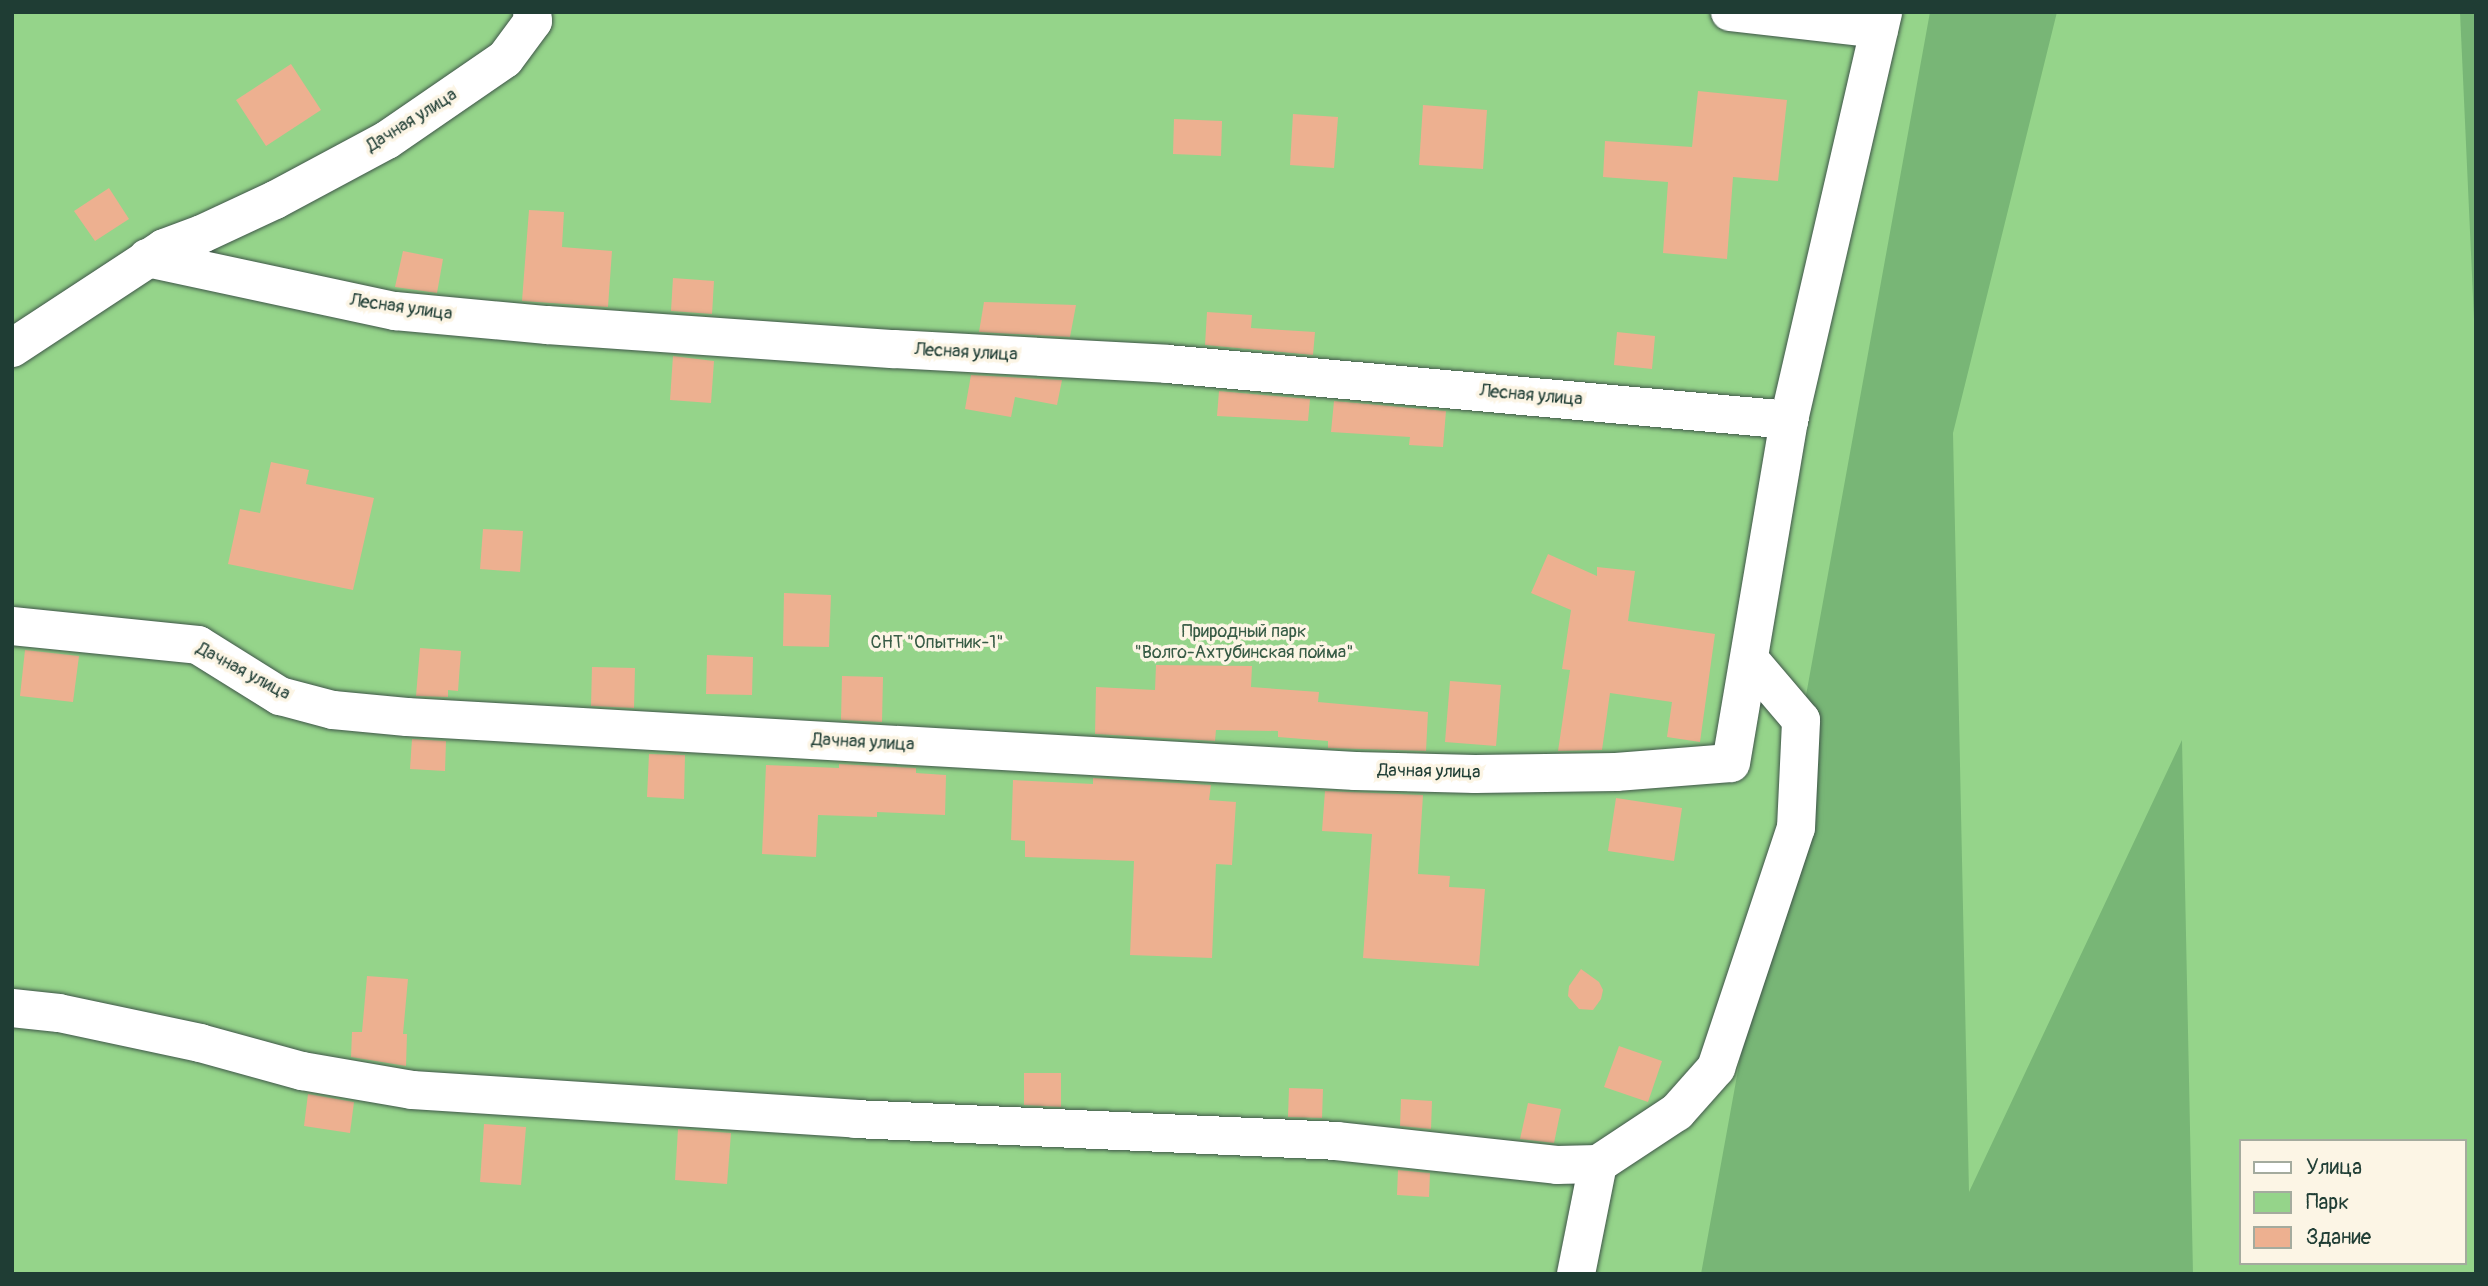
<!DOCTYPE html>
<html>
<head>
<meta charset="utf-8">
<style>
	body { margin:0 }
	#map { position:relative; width:2488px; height:1286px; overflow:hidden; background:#f4ddbe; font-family:Pangolin,sans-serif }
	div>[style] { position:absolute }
	.green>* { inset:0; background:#95d48a }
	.forest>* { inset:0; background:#78b676 }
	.building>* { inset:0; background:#edb090 }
	.roads { filter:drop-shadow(0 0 2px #3f5549) drop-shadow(0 0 2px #3f5549) }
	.minor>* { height:38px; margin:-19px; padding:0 19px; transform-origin:19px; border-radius:19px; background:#fff }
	span { translate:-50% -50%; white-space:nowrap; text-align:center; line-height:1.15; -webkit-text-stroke:7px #fcf5e5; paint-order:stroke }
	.street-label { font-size:18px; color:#1f3d34 }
	.park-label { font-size:18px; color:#375b45 }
	.frame { position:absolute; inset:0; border:14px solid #1f3d34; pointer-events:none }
	.legend { position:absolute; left:2239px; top:1139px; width:228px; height:126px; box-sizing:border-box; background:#fcf5e5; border:2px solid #a4ab9e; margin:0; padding:9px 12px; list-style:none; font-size:21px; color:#1f3d34 }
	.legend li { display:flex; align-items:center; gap:14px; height:35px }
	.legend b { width:35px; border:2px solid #a4ab9e }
</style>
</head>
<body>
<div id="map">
	<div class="green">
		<i style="clip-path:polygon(evenodd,12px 12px,2476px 12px,2476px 1274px,12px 1274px,12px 12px,2241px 1141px,2465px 1141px,2465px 1263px,2241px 1263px,2241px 1141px)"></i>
	</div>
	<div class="forest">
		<i style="clip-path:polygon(1930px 12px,2057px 12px,1953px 433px,1969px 1192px,2182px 740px,2193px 1274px,1701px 1274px)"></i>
		<i style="clip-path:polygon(2460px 12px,2476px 12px,2476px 363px)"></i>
	</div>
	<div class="building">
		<i style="clip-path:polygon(291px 64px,321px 110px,266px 146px,236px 100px)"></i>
		<i style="clip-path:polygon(1698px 91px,1787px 100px,1778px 181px,1733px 177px,1727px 259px,1663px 253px,1668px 182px,1603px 177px,1605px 141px,1692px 147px)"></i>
		<i style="clip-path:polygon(1423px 105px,1487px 110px,1483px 169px,1419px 165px)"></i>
		<i style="clip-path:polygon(1293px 114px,1338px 117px,1334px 168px,1290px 165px)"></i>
		<i style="clip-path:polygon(1174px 119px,1222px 121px,1221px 156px,1173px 154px)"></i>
		<i style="clip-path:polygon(109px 188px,129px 219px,95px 241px,74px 211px)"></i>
		<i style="clip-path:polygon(529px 210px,564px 212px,562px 247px,612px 251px,608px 307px,522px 301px)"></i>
		<i style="clip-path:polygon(403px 251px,443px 259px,437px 293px,395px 287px)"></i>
		<i style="clip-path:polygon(673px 278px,714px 281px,712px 314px,671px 311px)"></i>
		<i style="clip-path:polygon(984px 302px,1076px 305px,1070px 337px,979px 332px)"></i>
		<i style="clip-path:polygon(1207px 312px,1252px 315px,1251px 328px,1315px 332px,1313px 355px,1205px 345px)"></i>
		<i style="clip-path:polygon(1617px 332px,1655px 336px,1652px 369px,1614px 365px)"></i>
		<i style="clip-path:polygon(673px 356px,714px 361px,711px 403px,670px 400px)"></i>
		<i style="clip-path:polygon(971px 375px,1062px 380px,1057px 405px,1015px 397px,1011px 417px,965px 409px)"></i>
		<i style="clip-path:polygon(1219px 391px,1310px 399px,1308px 421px,1217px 416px)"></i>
		<i style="clip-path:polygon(1334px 401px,1446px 411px,1443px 447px,1409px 445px,1410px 437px,1331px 432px)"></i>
		<i style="clip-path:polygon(271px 462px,309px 470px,306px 484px,374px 498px,353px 590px,228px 564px,240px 509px,260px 513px)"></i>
		<i style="clip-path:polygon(483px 529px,523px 531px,520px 572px,480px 569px)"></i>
		<i style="clip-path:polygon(1548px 554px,1597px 576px,1597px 567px,1635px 571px,1628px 621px,1715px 634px,1700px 742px,1667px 737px,1672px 702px,1610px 693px,1602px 750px,1558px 751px,1570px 670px,1562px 669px,1571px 610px,1531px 593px)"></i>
		<i style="clip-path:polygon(784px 593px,831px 595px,829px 647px,783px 646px)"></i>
		<i style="clip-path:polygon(420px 648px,461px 651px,458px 691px,448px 690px,448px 697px,416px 696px)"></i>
		<i style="clip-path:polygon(25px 650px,79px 656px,73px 702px,20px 696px)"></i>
		<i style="clip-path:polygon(707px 655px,753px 657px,752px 695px,706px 694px)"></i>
		<i style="clip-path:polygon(1156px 665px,1252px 666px,1251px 687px,1319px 692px,1318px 702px,1428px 712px,1426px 751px,1328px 748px,1328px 741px,1278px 737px,1278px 731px,1216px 730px,1215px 741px,1095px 734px,1096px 687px,1155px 690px)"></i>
		<i style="clip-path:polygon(592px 667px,635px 668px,634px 708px,591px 706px)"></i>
		<i style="clip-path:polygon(842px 676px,883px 677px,882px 722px,841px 720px)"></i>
		<i style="clip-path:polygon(1450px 681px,1501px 685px,1496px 746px,1445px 742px)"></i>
		<i style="clip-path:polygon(412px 739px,446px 741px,445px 771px,410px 769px)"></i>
		<i style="clip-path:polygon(649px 754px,685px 755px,684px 799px,647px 797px)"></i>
		<i style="clip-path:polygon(839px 764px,916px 768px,916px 773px,946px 775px,945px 815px,877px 812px,877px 817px,818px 815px,816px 857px,762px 854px,766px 765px,839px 768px)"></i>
		<i style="clip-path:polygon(1093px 778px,1211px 785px,1209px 800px,1236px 802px,1232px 865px,1216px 864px,1212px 958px,1130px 955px,1134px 861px,1025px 857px,1025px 841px,1011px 840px,1013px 780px,1093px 784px)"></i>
		<i style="clip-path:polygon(1325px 791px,1423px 795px,1418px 874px,1450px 876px,1449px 887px,1485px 889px,1479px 966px,1363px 958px,1372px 834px,1322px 831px)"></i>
		<i style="clip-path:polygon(1616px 798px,1682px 808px,1674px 861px,1608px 851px)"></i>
		<i style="clip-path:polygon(1581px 969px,1599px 982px,1603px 990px,1601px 999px,1593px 1010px,1579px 1009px,1568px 996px,1569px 986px)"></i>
		<i style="clip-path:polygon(367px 976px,408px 979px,403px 1034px,407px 1034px,406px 1066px,351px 1057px,352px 1032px,362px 1032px)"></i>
		<i style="clip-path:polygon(1619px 1046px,1662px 1061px,1648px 1102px,1604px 1087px)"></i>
		<i style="clip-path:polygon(1024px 1073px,1061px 1073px,1061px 1107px,1024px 1105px)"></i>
		<i style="clip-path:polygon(1289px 1088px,1323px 1089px,1322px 1118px,1288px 1117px)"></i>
		<i style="clip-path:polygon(308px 1094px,354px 1102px,350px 1133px,304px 1126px)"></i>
		<i style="clip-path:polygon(1401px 1099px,1432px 1101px,1431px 1129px,1400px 1126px)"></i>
		<i style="clip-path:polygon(1528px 1103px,1561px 1109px,1554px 1143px,1520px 1139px)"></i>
		<i style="clip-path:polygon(484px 1124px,526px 1127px,521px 1185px,480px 1182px)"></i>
		<i style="clip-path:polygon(678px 1129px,731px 1133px,727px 1184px,675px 1180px)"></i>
		<i style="clip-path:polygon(1398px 1170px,1430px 1173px,1429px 1197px,1397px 1195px)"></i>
	</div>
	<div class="roads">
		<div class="minor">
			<i style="left:1730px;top:12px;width:150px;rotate:6.5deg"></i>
			<i style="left:147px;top:258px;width:254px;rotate:12.1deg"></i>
			<i style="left:395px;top:311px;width:153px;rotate:5.3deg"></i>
			<i style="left:547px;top:325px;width:348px;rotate:4deg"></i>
			<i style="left:894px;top:349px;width:273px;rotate:3.1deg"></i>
			<i style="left:1167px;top:364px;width:625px;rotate:5.14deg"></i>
			<i style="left:12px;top:348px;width:182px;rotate:-33.3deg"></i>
			<i style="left:164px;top:248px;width:40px;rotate:-20.2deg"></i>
			<i style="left:202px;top:234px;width:81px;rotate:-25deg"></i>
			<i style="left:275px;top:200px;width:127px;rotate:-28.2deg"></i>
			<i style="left:387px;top:140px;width:143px;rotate:-34.5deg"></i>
			<i style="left:505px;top:59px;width:47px;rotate:-53.6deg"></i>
			<i style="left:533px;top:21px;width:9px;rotate:-96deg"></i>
			<i style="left:12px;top:626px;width:187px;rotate:5.8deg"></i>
			<i style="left:198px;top:645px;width:97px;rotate:31.9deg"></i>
			<i style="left:280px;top:696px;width:55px;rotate:14.8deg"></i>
			<i style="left:333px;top:710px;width:74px;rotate:5.4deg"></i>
			<i style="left:407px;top:717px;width:950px;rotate:3.26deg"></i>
			<i style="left:1355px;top:771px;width:120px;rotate:1.4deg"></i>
			<i style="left:1475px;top:774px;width:141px;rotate:-0.8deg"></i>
			<i style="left:1616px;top:772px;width:115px;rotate:-4.5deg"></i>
			<i style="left:1731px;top:763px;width:348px;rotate:-80.4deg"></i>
			<i style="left:1789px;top:420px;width:419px;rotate:-77deg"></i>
			<i style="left:12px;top:1008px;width:47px;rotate:6.1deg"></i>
			<i style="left:59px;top:1013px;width:144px;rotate:12deg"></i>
			<i style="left:200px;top:1043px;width:106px;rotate:15.4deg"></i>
			<i style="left:302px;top:1071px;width:112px;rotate:9.8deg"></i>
			<i style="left:412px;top:1090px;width:444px;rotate:3.7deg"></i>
			<i style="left:855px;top:1119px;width:482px;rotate:2.6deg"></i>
			<i style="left:1336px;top:1141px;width:222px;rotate:6.2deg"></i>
			<i style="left:1557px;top:1165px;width:41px;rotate:-1.4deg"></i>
			<i style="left:1598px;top:1164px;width:95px;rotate:-33.4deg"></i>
			<i style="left:1677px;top:1112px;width:59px;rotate:-48.4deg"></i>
			<i style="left:1716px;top:1068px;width:253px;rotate:-71.6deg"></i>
			<i style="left:1796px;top:828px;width:108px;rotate:-87.3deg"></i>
			<i style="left:1801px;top:720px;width:80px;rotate:-130.4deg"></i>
			<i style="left:1576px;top:1274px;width:112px;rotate:-78.7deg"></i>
		</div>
	</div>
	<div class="street-label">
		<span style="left:412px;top:121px;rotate:-32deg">Дачная улица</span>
		<span style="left:401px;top:308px;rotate:8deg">Лесная улица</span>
		<span style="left:966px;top:353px;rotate:3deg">Лесная улица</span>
		<span style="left:1531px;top:396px;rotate:5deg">Лесная улица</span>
		<span style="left:243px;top:672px;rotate:28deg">Дачная улица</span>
		<span style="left:863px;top:743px;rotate:3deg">Дачная улица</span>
		<span style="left:1429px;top:772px;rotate:1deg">Дачная улица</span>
	</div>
	<div class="park-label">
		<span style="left:1244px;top:643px">Природный парк<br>"Волго-Ахтубинская пойма"</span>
		<span style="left:937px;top:643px">СНТ "Опытник-1"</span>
	</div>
	<div class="frame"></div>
	<ul class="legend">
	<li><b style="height:9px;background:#fff"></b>Улица</li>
	<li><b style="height:19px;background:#95d48a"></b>Парк</li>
	<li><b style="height:19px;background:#edb090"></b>Здание</li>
	</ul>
</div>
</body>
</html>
